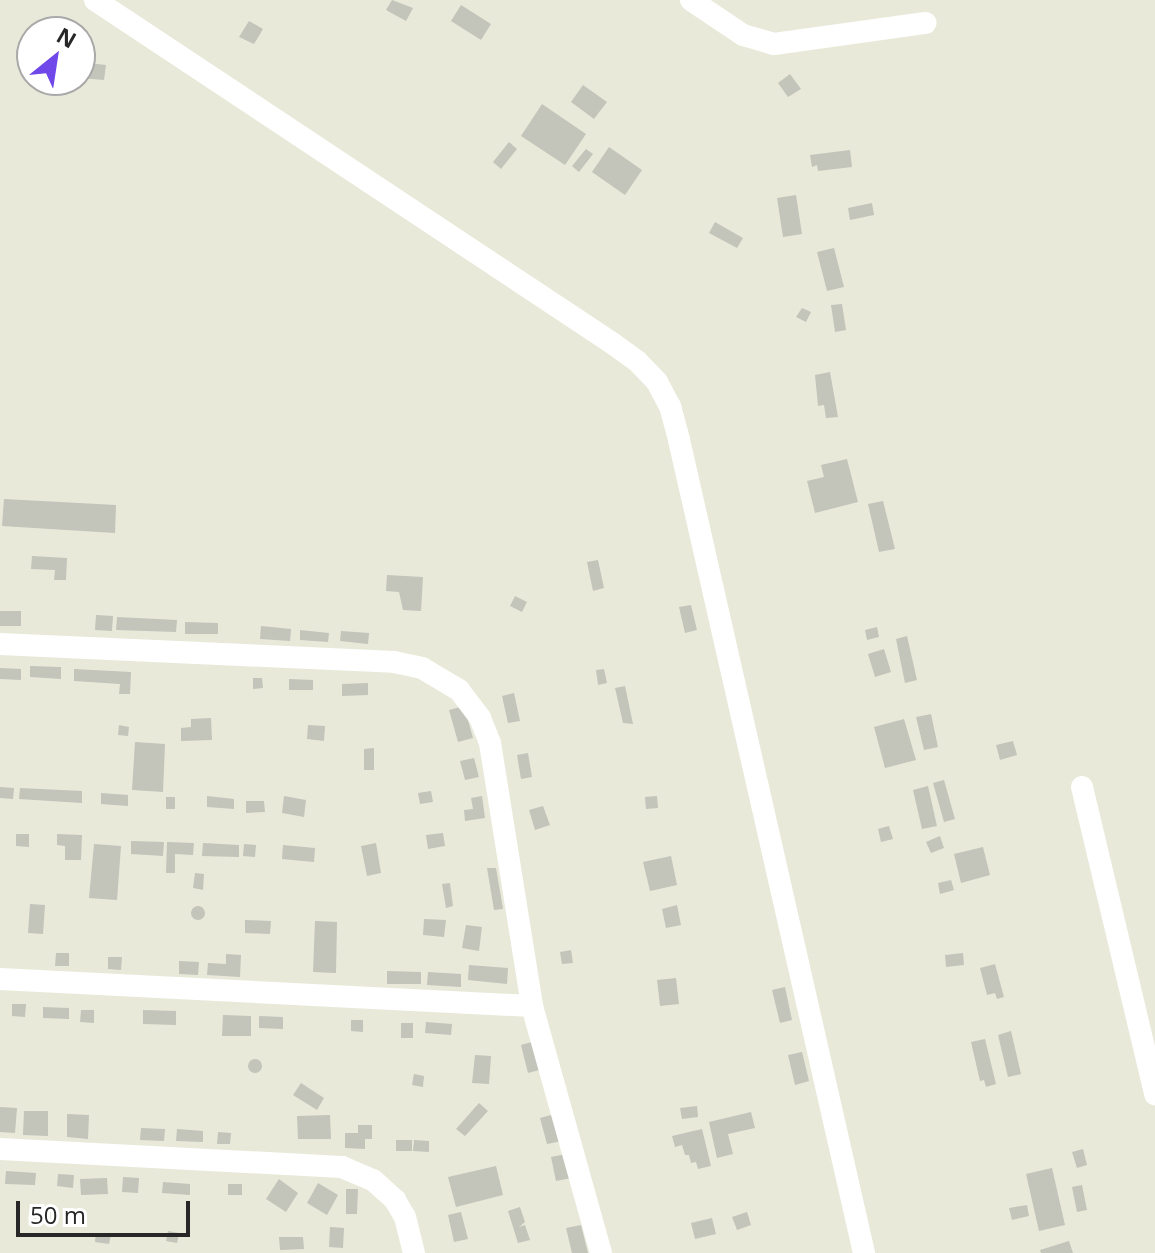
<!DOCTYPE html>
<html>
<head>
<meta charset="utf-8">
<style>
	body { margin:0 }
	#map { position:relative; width:1155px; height:1253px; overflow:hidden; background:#e9e9da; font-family:"Open Sans",sans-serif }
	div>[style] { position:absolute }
	.building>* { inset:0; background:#c3c4ba }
	.round { border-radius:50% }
	.minor>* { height:22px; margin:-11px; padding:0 11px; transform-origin:11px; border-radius:11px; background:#fff }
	span { translate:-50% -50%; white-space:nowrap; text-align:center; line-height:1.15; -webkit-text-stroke:6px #fff; paint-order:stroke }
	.north { position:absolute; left:16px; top:16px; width:80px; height:80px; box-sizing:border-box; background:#fff; border:2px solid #a9a9a9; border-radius:50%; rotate:30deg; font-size:22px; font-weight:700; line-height:32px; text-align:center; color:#272727 }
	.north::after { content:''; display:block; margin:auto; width:28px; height:36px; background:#7047e9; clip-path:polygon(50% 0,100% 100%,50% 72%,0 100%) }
	.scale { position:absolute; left:16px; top:1201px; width:174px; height:36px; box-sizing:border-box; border:4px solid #272727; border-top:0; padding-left:10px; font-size:24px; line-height:28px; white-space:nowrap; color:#272727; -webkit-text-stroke:6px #fff; paint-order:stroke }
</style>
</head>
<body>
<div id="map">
	<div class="building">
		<i style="clip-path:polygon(392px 0,413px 8px,406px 21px,386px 10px)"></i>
		<i style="clip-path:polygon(461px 5px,491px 24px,481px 40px,451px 21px)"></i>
		<i style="clip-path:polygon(249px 21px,263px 29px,254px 44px,239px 37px)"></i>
		<i style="clip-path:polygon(80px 62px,106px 65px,104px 80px,80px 78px)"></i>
		<i style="clip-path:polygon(790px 74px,801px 89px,788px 97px,778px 83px)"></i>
		<i style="clip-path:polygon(583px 85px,607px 102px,594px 119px,571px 102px)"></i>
		<i style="clip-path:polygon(542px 104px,586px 134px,565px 165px,521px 136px)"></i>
		<i style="clip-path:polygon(509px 142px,517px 149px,501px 169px,493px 162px)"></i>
		<i style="clip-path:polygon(609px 147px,642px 170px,625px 195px,592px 172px)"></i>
		<i style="clip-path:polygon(586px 149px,593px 154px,579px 172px,572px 166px)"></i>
		<i style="clip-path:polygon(850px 150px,852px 167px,818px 171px,817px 165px,812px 167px,810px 155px)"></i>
		<i style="clip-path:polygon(796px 195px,802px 234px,783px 237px,777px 198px)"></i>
		<i style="clip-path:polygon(872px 203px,874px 215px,850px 220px,848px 208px)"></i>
		<i style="clip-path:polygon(715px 222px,743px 238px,737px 248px,709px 233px)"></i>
		<i style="clip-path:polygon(834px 248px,844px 287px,827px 291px,817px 252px)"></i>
		<i style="clip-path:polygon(842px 304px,846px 330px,835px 332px,831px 305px)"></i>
		<i style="clip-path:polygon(802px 308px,811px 312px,806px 322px,796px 317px)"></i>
		<i style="clip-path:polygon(830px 372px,838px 417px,826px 418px,824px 405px,818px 406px,815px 375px)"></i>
		<i style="clip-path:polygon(847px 459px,858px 502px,815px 513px,807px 481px,824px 477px,821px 465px)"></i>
		<i style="clip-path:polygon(4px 499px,116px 505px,115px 533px,2px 526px)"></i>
		<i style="clip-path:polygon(883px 501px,895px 549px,879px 552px,868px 504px)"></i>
		<i style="clip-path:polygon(32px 556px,67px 558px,66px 580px,54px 580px,55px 570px,31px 569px)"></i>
		<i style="clip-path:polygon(598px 560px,604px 588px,593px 591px,587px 562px)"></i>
		<i style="clip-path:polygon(387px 575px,423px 577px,421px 611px,403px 610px,399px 592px,386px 591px)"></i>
		<i style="clip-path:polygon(515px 596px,527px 602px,522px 612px,510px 606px)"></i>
		<i style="clip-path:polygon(691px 605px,697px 630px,685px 633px,679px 607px)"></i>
		<i style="clip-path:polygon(0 611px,21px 611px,21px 626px,0 626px)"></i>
		<i style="clip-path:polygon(96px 615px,113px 616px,112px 631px,95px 630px)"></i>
		<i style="clip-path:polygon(117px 617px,177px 620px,176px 632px,116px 630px)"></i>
		<i style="clip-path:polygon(185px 622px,218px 623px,218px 634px,185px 634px)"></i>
		<i style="clip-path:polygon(261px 626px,291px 629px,290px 641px,260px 639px)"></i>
		<i style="clip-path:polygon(877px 627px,879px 637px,867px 640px,865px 630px)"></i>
		<i style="clip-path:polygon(300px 630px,329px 633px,328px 642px,300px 640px)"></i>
		<i style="clip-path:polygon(341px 631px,369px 633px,368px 644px,340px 641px)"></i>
		<i style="clip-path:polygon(907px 636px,917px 680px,905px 683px,896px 639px)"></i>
		<i style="clip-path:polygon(884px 649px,891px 672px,875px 677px,868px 654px)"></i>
		<i style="clip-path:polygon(30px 666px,61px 667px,61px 679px,30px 677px)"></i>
		<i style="clip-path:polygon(0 668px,21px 669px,21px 680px,0 679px)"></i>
		<i style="clip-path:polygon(74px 669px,131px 672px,130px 694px,119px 694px,120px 684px,74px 681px)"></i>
		<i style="clip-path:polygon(604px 669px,607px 683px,598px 685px,596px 670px)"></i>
		<i style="clip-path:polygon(253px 678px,262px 678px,263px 688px,253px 689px)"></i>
		<i style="clip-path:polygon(289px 679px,313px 680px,313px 690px,289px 690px)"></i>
		<i style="clip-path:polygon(368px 683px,368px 695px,342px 696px,342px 684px)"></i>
		<i style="clip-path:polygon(625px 686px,633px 724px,623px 723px,615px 688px)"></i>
		<i style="clip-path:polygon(514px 693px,520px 721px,508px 723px,502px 696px)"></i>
		<i style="clip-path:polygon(464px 706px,473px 738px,458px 742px,449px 710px)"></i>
		<i style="clip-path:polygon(931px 714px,938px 747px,924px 750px,916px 717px)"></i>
		<i style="clip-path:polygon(211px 718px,212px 740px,181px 741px,181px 728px,191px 727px,191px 719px)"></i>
		<i style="clip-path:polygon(904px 719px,916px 760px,885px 768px,874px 727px)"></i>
		<i style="clip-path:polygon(119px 725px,129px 727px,128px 736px,118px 735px)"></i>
		<i style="clip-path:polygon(308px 725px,325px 726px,324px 741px,307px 739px)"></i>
		<i style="clip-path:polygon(1013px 741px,1017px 755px,1000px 760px,996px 745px)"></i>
		<i style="clip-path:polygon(135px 742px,165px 744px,163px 792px,132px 790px)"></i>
		<i style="clip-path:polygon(374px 748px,374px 770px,364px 770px,364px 749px)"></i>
		<i style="clip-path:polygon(528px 753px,532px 777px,521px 779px,517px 755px)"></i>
		<i style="clip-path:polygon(474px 758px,479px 777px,465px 780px,460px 761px)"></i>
		<i style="clip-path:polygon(944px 780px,955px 819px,944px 822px,933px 783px)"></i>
		<i style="clip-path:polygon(928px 786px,937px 826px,922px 829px,913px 790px)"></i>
		<i style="clip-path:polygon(0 787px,14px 788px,13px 799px,0 798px)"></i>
		<i style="clip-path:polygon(20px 788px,82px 791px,82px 803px,19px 799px)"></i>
		<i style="clip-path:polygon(431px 791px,433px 802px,420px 804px,418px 793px)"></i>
		<i style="clip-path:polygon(101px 793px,128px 795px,128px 806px,101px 804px)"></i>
		<i style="clip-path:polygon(207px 796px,234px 799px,234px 809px,207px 807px)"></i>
		<i style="clip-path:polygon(284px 796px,306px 800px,304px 817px,282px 813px)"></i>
		<i style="clip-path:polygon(482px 796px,485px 818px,465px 821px,464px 810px,473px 809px,471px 798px)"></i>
		<i style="clip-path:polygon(657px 796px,658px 808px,646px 809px,645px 797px)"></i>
		<i style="clip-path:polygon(166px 797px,175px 797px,175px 809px,166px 809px)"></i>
		<i style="clip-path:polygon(246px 801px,264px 801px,265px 812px,246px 813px)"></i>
		<i style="clip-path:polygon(543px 806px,550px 825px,535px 830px,529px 810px)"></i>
		<i style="clip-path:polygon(889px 826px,893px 839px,881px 842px,878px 829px)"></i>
		<i style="clip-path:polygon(443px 833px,445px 846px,428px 849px,426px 835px)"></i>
		<i style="clip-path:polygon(16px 834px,29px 834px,29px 847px,16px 846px)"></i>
		<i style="clip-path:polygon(57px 834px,82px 835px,81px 860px,65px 860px,65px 846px,57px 845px)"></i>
		<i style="clip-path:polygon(940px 836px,944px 848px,931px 853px,926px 842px)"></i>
		<i style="clip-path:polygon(131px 841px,164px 842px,163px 856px,131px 854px)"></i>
		<i style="clip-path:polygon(167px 842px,194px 843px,193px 855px,175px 854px,175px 873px,166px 873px)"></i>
		<i style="clip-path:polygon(203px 843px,239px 845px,239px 857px,202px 856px)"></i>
		<i style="clip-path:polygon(376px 843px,381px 873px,367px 876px,361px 846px)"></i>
		<i style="clip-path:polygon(94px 844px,121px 846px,117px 900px,89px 898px)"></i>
		<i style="clip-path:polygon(244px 844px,256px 845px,255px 857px,243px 856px)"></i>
		<i style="clip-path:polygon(283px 845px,315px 848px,314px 862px,282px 859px)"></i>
		<i style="clip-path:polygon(983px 847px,990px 875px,961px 883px,954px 854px)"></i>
		<i style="clip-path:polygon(671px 856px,677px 885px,650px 891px,643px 862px)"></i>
		<i style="clip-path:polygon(487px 868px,496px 868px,503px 909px,494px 910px)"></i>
		<i style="clip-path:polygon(195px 873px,204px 874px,203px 890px,193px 888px)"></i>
		<i style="clip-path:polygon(951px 880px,954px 890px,940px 894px,938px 883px)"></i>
		<i style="clip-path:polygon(450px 883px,453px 906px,446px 908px,442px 884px)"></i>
		<i style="clip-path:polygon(30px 904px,45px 905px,43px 934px,28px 933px)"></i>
		<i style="clip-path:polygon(677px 905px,681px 925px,666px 928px,662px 909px)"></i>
		<i class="round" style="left:191px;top:906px;width:14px;height:14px"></i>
		<i style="clip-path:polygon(424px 919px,446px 920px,444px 937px,423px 935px)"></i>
		<i style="clip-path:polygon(245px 920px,271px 921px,270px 934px,245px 933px)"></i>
		<i style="clip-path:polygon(315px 921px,337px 922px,336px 973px,313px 972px)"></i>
		<i style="clip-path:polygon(466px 925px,482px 927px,479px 951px,462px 948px)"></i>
		<i style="clip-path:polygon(571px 950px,573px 963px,562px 964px,560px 952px)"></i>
		<i style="clip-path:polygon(56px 953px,69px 953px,69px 966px,55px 966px)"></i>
		<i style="clip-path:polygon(963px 953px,964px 965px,946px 967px,945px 955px)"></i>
		<i style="clip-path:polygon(226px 954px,241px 955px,240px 977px,207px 975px,208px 963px,226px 964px)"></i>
		<i style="clip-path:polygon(108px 957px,122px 957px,121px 970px,108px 969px)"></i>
		<i style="clip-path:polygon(179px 961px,199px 962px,198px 975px,179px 974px)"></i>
		<i style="clip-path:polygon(995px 964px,1004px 997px,997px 999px,995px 993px,987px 995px,980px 968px)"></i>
		<i style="clip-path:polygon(469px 965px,508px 968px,507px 984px,468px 980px)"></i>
		<i style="clip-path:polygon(387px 971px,421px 972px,421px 984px,387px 984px)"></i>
		<i style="clip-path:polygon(428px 972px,461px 974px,461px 987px,427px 985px)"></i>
		<i style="clip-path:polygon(676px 978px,679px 1004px,660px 1006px,657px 980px)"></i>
		<i style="clip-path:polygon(785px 987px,792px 1020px,780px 1023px,772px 990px)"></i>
		<i style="clip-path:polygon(12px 1004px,26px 1004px,25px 1017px,12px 1016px)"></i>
		<i style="clip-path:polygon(43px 1007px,69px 1008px,69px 1019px,43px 1018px)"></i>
		<i style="clip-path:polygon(81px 1010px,94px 1010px,94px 1023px,80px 1022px)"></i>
		<i style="clip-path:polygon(143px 1010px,176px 1011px,176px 1025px,143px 1024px)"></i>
		<i style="clip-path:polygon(223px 1015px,251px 1016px,251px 1036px,222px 1036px)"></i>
		<i style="clip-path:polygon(259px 1016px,283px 1017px,283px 1029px,259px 1028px)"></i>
		<i style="clip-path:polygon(351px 1020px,363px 1020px,363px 1032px,351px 1031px)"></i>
		<i style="clip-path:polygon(426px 1022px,452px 1024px,451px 1035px,425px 1033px)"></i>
		<i style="clip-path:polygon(401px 1023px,413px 1023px,413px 1038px,401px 1038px)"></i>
		<i style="clip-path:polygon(1011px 1031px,1021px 1074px,1008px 1077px,998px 1035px)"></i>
		<i style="clip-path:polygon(985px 1039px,996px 1084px,986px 1087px,984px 1080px,980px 1081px,971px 1042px)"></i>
		<i style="clip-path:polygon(539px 1040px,547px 1068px,528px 1073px,521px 1045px)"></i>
		<i style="clip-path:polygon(802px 1052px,809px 1081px,795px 1085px,788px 1055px)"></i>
		<i style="clip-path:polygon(475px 1055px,491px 1056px,489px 1084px,472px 1083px)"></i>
		<i class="round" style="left:248px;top:1059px;width:14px;height:14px"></i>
		<i style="clip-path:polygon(414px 1074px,424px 1076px,423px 1087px,412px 1085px)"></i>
		<i style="clip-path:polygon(301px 1083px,324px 1098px,317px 1110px,293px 1095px)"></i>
		<i style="clip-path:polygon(479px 1103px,488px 1111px,465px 1136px,456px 1129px)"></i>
		<i style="clip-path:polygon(697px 1106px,698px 1117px,682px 1119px,680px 1108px)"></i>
		<i style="clip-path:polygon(0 1107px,17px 1108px,15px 1133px,0 1132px)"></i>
		<i style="clip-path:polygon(24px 1111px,48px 1111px,48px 1136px,23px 1135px)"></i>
		<i style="clip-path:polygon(751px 1112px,755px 1128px,728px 1134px,733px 1154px,717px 1158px,709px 1122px)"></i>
		<i style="clip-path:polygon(67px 1114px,89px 1115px,88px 1139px,67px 1137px)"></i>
		<i style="clip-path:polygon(555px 1114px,562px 1141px,547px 1144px,540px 1118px)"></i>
		<i style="clip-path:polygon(330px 1115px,331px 1139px,298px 1139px,297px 1116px)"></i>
		<i style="clip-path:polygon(358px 1125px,372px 1125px,372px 1139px,365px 1139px,365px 1149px,345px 1148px,345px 1133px,358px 1133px)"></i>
		<i style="clip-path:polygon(141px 1128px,165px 1129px,164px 1141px,140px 1140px)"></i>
		<i style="clip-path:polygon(177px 1129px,203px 1131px,203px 1142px,176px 1141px)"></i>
		<i style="clip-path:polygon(702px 1129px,711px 1166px,698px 1169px,696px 1162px,691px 1163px,689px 1155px,685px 1155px,682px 1145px,675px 1147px,672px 1136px)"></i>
		<i style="clip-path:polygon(218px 1132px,231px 1133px,230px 1144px,217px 1144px)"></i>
		<i style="clip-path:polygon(396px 1140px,412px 1140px,412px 1151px,396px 1151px)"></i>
		<i style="clip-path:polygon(414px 1140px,429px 1141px,429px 1152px,413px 1151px)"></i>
		<i style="clip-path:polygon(1083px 1149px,1087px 1165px,1077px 1168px,1072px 1152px)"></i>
		<i style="clip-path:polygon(566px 1154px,571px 1178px,556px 1181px,551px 1157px)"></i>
		<i style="clip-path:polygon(496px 1166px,503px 1195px,456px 1207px,448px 1177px)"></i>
		<i style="clip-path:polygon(1052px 1168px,1065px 1225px,1039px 1231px,1026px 1174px)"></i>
		<i style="clip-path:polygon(6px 1171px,36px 1173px,35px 1185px,5px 1184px)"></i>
		<i style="clip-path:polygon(58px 1174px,74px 1175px,73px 1188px,57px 1186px)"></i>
		<i style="clip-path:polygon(123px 1177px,139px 1178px,138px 1193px,122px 1192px)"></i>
		<i style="clip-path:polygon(107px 1178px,108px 1194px,81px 1195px,80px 1179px)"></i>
		<i style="clip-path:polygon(279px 1179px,298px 1193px,286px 1212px,266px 1199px)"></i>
		<i style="clip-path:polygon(163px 1182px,190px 1184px,190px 1195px,162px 1193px)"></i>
		<i style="clip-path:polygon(318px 1183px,338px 1195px,327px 1215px,307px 1203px)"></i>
		<i style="clip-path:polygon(228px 1184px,242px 1184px,242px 1195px,228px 1195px)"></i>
		<i style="clip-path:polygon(1082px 1185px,1087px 1210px,1077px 1212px,1072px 1187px)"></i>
		<i style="clip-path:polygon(346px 1189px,358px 1189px,357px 1214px,346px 1214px)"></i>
		<i style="clip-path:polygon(1027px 1205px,1029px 1216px,1012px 1220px,1009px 1208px)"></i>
		<i style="clip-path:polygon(520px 1207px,525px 1222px,519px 1227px,525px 1225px,530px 1240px,518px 1243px,508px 1211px)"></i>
		<i style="clip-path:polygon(461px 1212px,468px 1239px,454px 1242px,448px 1215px)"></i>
		<i style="clip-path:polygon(747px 1212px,751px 1225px,737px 1230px,732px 1217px)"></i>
		<i style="clip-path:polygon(712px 1218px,716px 1234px,695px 1239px,691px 1223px)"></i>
		<i style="clip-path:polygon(581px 1225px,588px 1253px,572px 1253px,566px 1228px)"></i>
		<i style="clip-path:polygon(330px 1227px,344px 1228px,343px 1248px,329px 1247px)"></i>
		<i style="clip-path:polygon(168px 1231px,179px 1233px,177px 1243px,166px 1241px)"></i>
		<i style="clip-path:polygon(96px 1233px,111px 1235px,109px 1244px,95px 1242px)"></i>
		<i style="clip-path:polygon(279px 1237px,303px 1237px,304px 1249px,280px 1250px)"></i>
		<i style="clip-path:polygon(1069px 1241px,1073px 1253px,1041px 1253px,1040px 1250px)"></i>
	</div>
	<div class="minor">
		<i style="left:95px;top:0;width:620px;rotate:33.56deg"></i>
		<i style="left:612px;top:343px;width:31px;rotate:36deg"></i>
		<i style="left:637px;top:361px;width:29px;rotate:46deg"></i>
		<i style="left:657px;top:382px;width:27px;rotate:62deg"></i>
		<i style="left:670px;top:406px;width:35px;rotate:75deg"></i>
		<i style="left:679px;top:440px;width:834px;rotate:77.18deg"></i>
		<i style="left:691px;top:0;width:63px;rotate:33.9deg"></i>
		<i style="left:743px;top:35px;width:32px;rotate:16deg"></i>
		<i style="left:774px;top:44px;width:153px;rotate:-7.9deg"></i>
		<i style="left:0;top:644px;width:394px;rotate:2.6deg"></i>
		<i style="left:394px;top:662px;width:29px;rotate:12deg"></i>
		<i style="left:422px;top:668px;width:43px;rotate:30.7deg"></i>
		<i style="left:459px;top:690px;width:35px;rotate:53deg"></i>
		<i style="left:480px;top:718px;width:27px;rotate:68deg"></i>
		<i style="left:490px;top:743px;width:266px;rotate:80.9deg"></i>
		<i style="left:532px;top:1006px;width:256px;rotate:74.4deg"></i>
		<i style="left:1082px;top:787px;width:316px;rotate:76.6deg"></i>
		<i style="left:0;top:979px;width:533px;rotate:2.91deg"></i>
		<i style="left:0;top:1149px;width:342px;rotate:3deg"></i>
		<i style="left:342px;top:1167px;width:34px;rotate:23deg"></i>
		<i style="left:373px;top:1180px;width:30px;rotate:42deg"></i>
		<i style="left:395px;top:1200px;width:20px;rotate:60deg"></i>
		<i style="left:405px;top:1217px;width:37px;rotate:76deg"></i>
	</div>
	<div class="north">N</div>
	<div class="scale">50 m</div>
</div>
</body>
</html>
